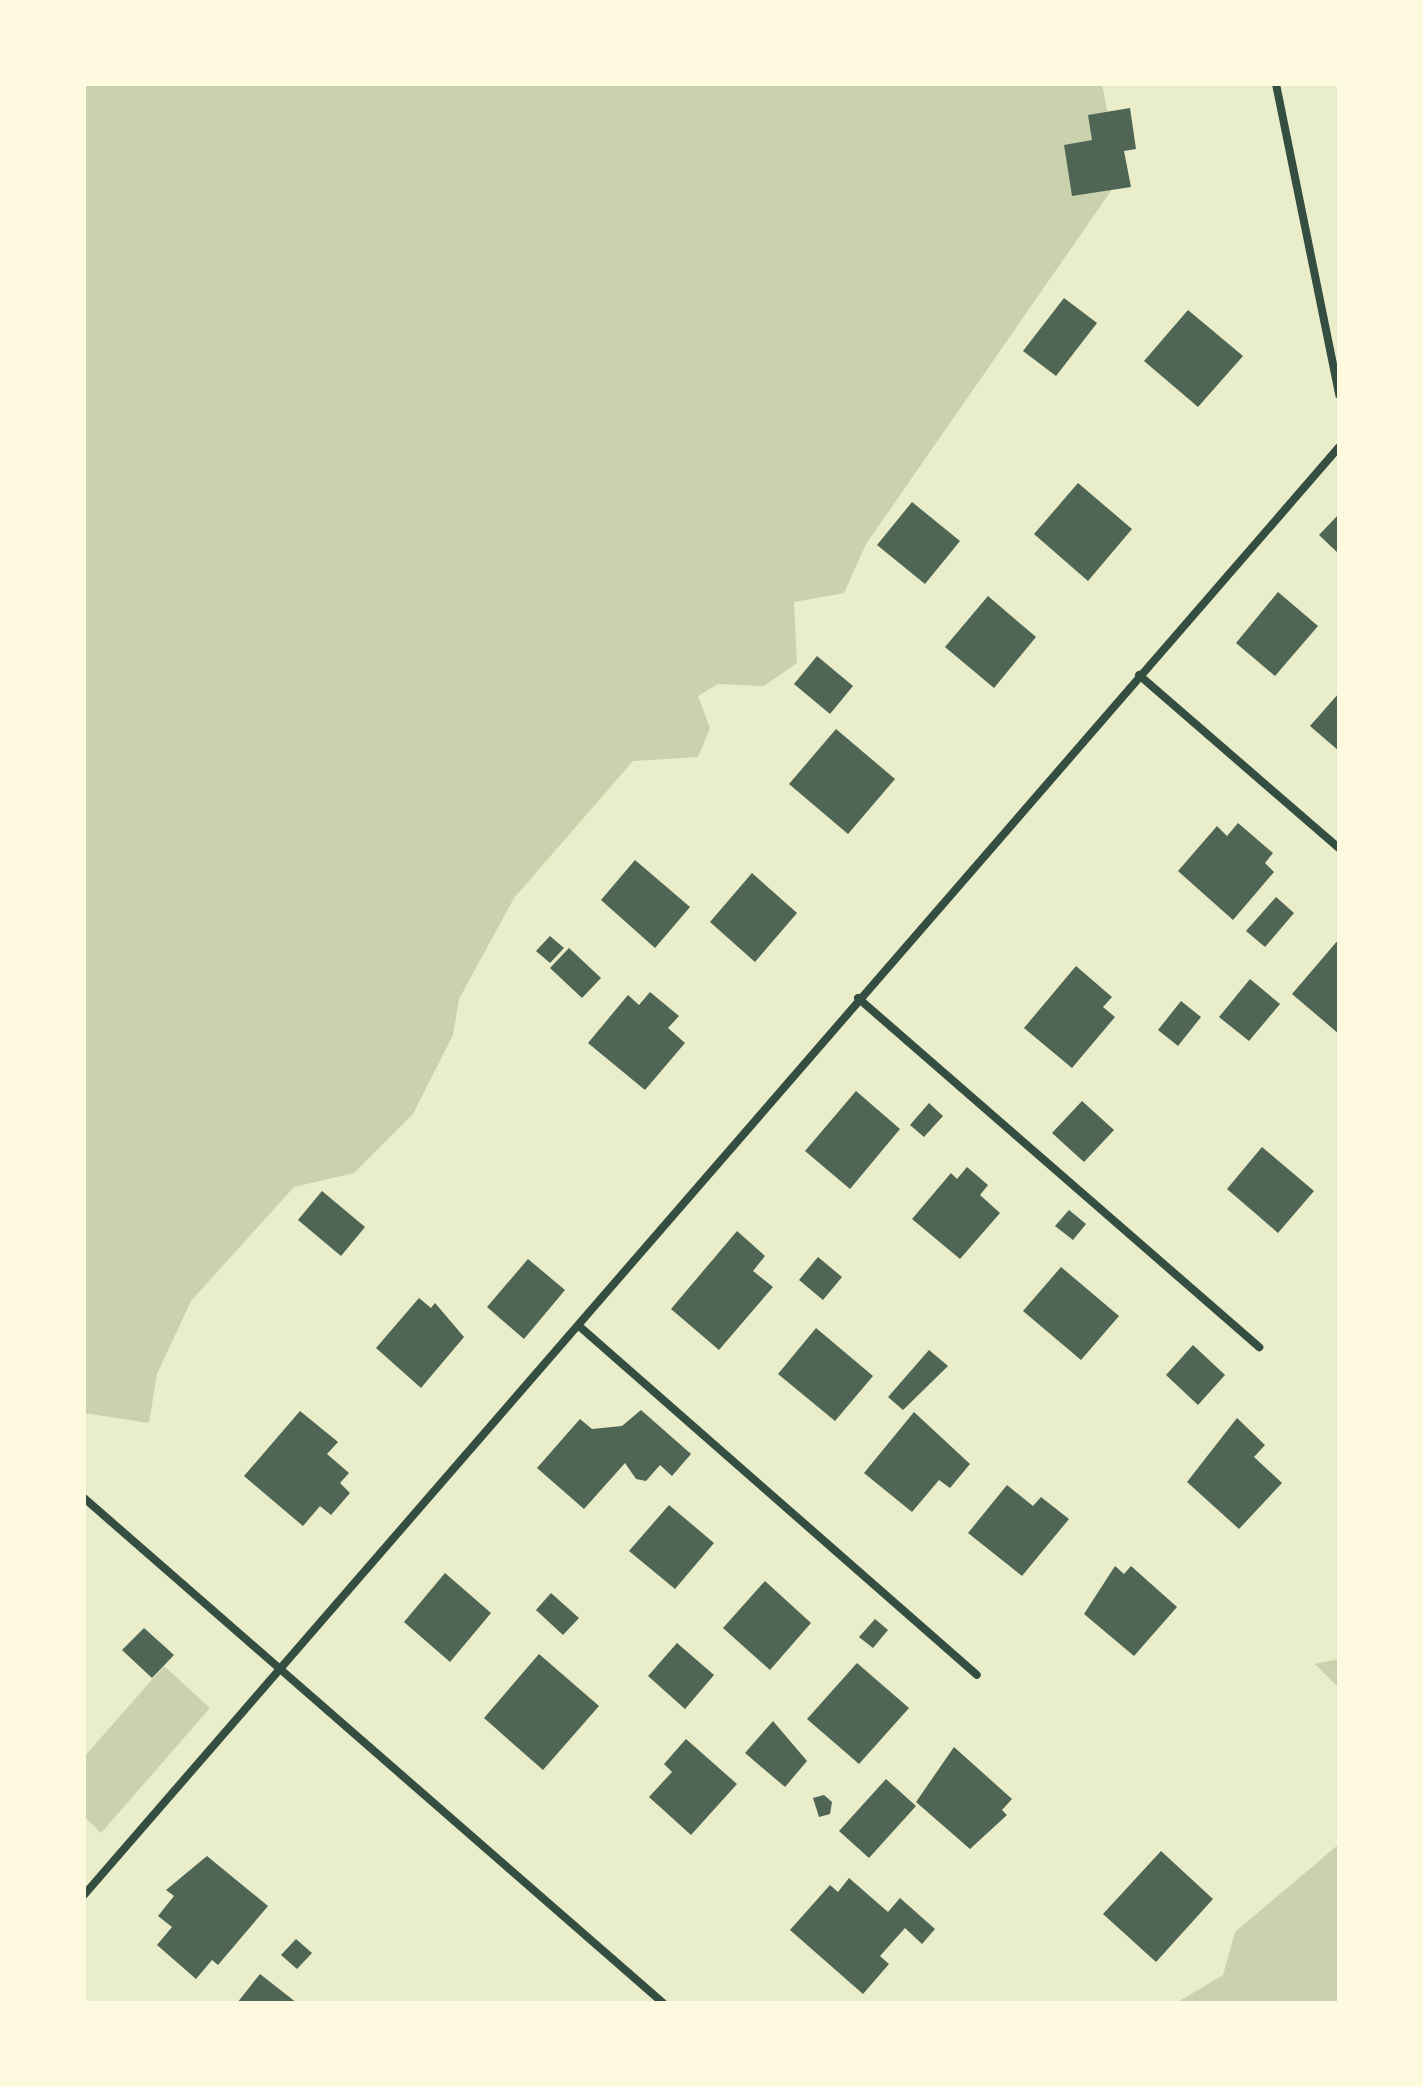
<!DOCTYPE html>
<html>
<head>
<meta charset="utf-8">
<style>
	body { margin:0 }
	#map { position:relative; width:1423px; height:2087px; overflow:hidden; background:#e9edc9; font-family:"PT Sans Narrow",sans-serif }
	div>[style] { position:absolute }
	.green>* { inset:0; background:#cad2ad }
	.building>* { inset:0; background:#4f6655 }
	.minor>* { height:8px; margin:-4px; padding:0 4px; transform-origin:4px; border-radius:4px; background:#344e41 }
	span { translate:-50% -50%; white-space:nowrap; text-align:center; line-height:1.15; -webkit-text-stroke:6px #fefae0; paint-order:stroke }
	.frame { position:absolute; inset:0; border:86px solid #fefae0; pointer-events:none }
</style>
</head>
<body>
<div id="map">
	<div class="green">
		<i style="clip-path:polygon(84px 84px,1102px 84px,1120px 178px,866px 544px,844px 593px,794px 602px,797px 663px,764px 686px,718px 684px,698px 696px,710px 728px,698px 757px,633px 761px,514px 898px,459px 999px,453px 1035px,413px 1114px,354px 1173px,294px 1187px,191px 1301px,157px 1374px,149px 1423px,84px 1413px)"></i>
		<i style="clip-path:polygon(1339px 1659px,1339px 1688px,1315px 1664px)"></i>
		<i style="clip-path:polygon(164px 1666px,210px 1708px,101px 1833px,84px 1816px,84px 1757px)"></i>
		<i style="clip-path:polygon(1339px 1844px,1339px 2003px,1176px 2003px,1223px 1975px,1235px 1932px)"></i>
	</div>
	<div class="building">
		<i style="clip-path:polygon(1130px 108px,1136px 149px,1124px 151px,1131px 187px,1072px 196px,1064px 145px,1092px 140px,1088px 115px)"></i>
		<i style="clip-path:polygon(1064px 298px,1097px 323px,1056px 376px,1023px 351px)"></i>
		<i style="clip-path:polygon(1188px 310px,1243px 356px,1198px 407px,1144px 361px)"></i>
		<i style="clip-path:polygon(1078px 483px,1132px 529px,1088px 581px,1034px 534px)"></i>
		<i style="clip-path:polygon(912px 502px,960px 541px,925px 584px,877px 545px)"></i>
		<i style="clip-path:polygon(1339px 514px,1339px 554px,1319px 535px)"></i>
		<i style="clip-path:polygon(1278px 592px,1318px 626px,1275px 676px,1236px 643px)"></i>
		<i style="clip-path:polygon(988px 596px,1036px 637px,994px 688px,945px 647px)"></i>
		<i style="clip-path:polygon(817px 656px,853px 686px,830px 714px,794px 684px)"></i>
		<i style="clip-path:polygon(1339px 693px,1339px 751px,1310px 726px)"></i>
		<i style="clip-path:polygon(836px 729px,895px 779px,848px 834px,789px 784px)"></i>
		<i style="clip-path:polygon(1238px 823px,1273px 853px,1265px 863px,1274px 872px,1233px 920px,1178px 871px,1217px 826px,1227px 836px)"></i>
		<i style="clip-path:polygon(635px 860px,690px 907px,655px 948px,601px 900px)"></i>
		<i style="clip-path:polygon(752px 873px,797px 913px,755px 962px,710px 922px)"></i>
		<i style="clip-path:polygon(1276px 897px,1294px 913px,1265px 947px,1246px 931px)"></i>
		<i style="clip-path:polygon(550px 936px,564px 948px,550px 963px,536px 951px)"></i>
		<i style="clip-path:polygon(1339px 939px,1339px 1034px,1292px 994px)"></i>
		<i style="clip-path:polygon(569px 948px,601px 978px,582px 998px,550px 968px)"></i>
		<i style="clip-path:polygon(1076px 966px,1112px 997px,1103px 1007px,1115px 1017px,1072px 1068px,1024px 1028px)"></i>
		<i style="clip-path:polygon(1250px 979px,1280px 1004px,1249px 1041px,1219px 1017px)"></i>
		<i style="clip-path:polygon(650px 992px,679px 1016px,668px 1028px,685px 1043px,645px 1090px,588px 1043px,628px 995px,639px 1005px)"></i>
		<i style="clip-path:polygon(1181px 1001px,1201px 1017px,1178px 1046px,1158px 1030px)"></i>
		<i style="clip-path:polygon(856px 1091px,900px 1129px,850px 1189px,805px 1151px)"></i>
		<i style="clip-path:polygon(1082px 1101px,1114px 1130px,1084px 1162px,1052px 1133px)"></i>
		<i style="clip-path:polygon(929px 1103px,943px 1116px,924px 1137px,910px 1125px)"></i>
		<i style="clip-path:polygon(1262px 1147px,1314px 1191px,1278px 1233px,1227px 1189px)"></i>
		<i style="clip-path:polygon(967px 1167px,988px 1185px,980px 1195px,1000px 1213px,960px 1259px,912px 1219px,951px 1173px,957px 1179px)"></i>
		<i style="clip-path:polygon(322px 1191px,365px 1227px,341px 1256px,298px 1220px)"></i>
		<i style="clip-path:polygon(1069px 1210px,1086px 1224px,1073px 1240px,1055px 1226px)"></i>
		<i style="clip-path:polygon(737px 1231px,765px 1256px,753px 1271px,773px 1287px,719px 1350px,671px 1309px)"></i>
		<i style="clip-path:polygon(818px 1257px,842px 1277px,823px 1300px,799px 1280px)"></i>
		<i style="clip-path:polygon(528px 1259px,565px 1290px,524px 1339px,487px 1307px)"></i>
		<i style="clip-path:polygon(1061px 1267px,1119px 1316px,1081px 1360px,1023px 1311px)"></i>
		<i style="clip-path:polygon(419px 1298px,431px 1308px,435px 1303px,464px 1337px,421px 1388px,376px 1348px)"></i>
		<i style="clip-path:polygon(816px 1328px,873px 1376px,835px 1421px,778px 1374px)"></i>
		<i style="clip-path:polygon(1193px 1345px,1225px 1375px,1198px 1405px,1166px 1375px)"></i>
		<i style="clip-path:polygon(929px 1350px,948px 1366px,903px 1410px,888px 1397px)"></i>
		<i style="clip-path:polygon(641px 1410px,691px 1454px,672px 1476px,660px 1465px,646px 1481px,636px 1479px,625px 1463px,584px 1509px,537px 1468px,580px 1419px,592px 1429px,622px 1426px)"></i>
		<i style="clip-path:polygon(300px 1411px,338px 1442px,327px 1454px,349px 1473px,340px 1483px,350px 1493px,331px 1515px,320px 1506px,303px 1526px,244px 1476px)"></i>
		<i style="clip-path:polygon(914px 1412px,970px 1464px,950px 1488px,939px 1480px,912px 1512px,864px 1473px)"></i>
		<i style="clip-path:polygon(1237px 1418px,1265px 1445px,1254px 1457px,1282px 1483px,1239px 1529px,1187px 1482px)"></i>
		<i style="clip-path:polygon(1007px 1485px,1033px 1506px,1041px 1497px,1069px 1519px,1022px 1576px,968px 1533px)"></i>
		<i style="clip-path:polygon(669px 1505px,714px 1543px,675px 1589px,629px 1551px)"></i>
		<i style="clip-path:polygon(1115px 1566px,1124px 1574px,1131px 1566px,1177px 1607px,1134px 1656px,1084px 1614px)"></i>
		<i style="clip-path:polygon(445px 1573px,491px 1613px,450px 1662px,404px 1622px)"></i>
		<i style="clip-path:polygon(765px 1581px,811px 1623px,770px 1670px,723px 1628px)"></i>
		<i style="clip-path:polygon(551px 1593px,579px 1618px,563px 1635px,536px 1610px)"></i>
		<i style="clip-path:polygon(875px 1619px,888px 1630px,873px 1648px,859px 1637px)"></i>
		<i style="clip-path:polygon(144px 1628px,174px 1655px,152px 1678px,122px 1650px)"></i>
		<i style="clip-path:polygon(677px 1643px,714px 1675px,685px 1709px,648px 1676px)"></i>
		<i style="clip-path:polygon(539px 1654px,599px 1706px,543px 1770px,484px 1718px)"></i>
		<i style="clip-path:polygon(857px 1663px,909px 1708px,859px 1764px,807px 1719px)"></i>
		<i style="clip-path:polygon(773px 1721px,807px 1761px,785px 1787px,745px 1753px)"></i>
		<i style="clip-path:polygon(686px 1739px,737px 1784px,691px 1835px,649px 1797px,672px 1772px,664px 1764px)"></i>
		<i style="clip-path:polygon(954px 1747px,1012px 1799px,1002px 1810px,1007px 1815px,970px 1849px,916px 1802px)"></i>
		<i style="clip-path:polygon(886px 1779px,916px 1806px,869px 1858px,839px 1831px)"></i>
		<i style="clip-path:polygon(824px 1795px,832px 1802px,830px 1814px,819px 1817px,813px 1798px)"></i>
		<i style="clip-path:polygon(1161px 1851px,1213px 1899px,1156px 1962px,1103px 1914px)"></i>
		<i style="clip-path:polygon(207px 1856px,268px 1906px,218px 1965px,212px 1960px,196px 1979px,157px 1945px,172px 1927px,158px 1916px,174px 1896px,166px 1890px)"></i>
		<i style="clip-path:polygon(849px 1878px,888px 1912px,900px 1898px,935px 1929px,922px 1944px,905px 1928px,880px 1956px,889px 1964px,863px 1994px,790px 1930px,830px 1885px,838px 1892px)"></i>
		<i style="clip-path:polygon(296px 1939px,312px 1953px,297px 1969px,281px 1955px)"></i>
		<i style="clip-path:polygon(260px 1974px,297px 2003px,237px 2003px)"></i>
	</div>
	<div class="minor">
		<i style="left:1276px;top:84px;width:317px;rotate:78.5deg"></i>
		<i style="left:1139px;top:675px;width:264px;rotate:40.9deg"></i>
		<i style="left:858px;top:998px;width:532px;rotate:41.03deg"></i>
		<i style="left:579px;top:1326px;width:529px;rotate:41.25deg"></i>
		<i style="left:84px;top:1498px;width:768px;rotate:41.09deg"></i>
		<i style="left:84px;top:1895px;width:1916px;rotate:-49.08deg"></i>
	</div>
	<div class="frame"></div>
</div>
</body>
</html>
